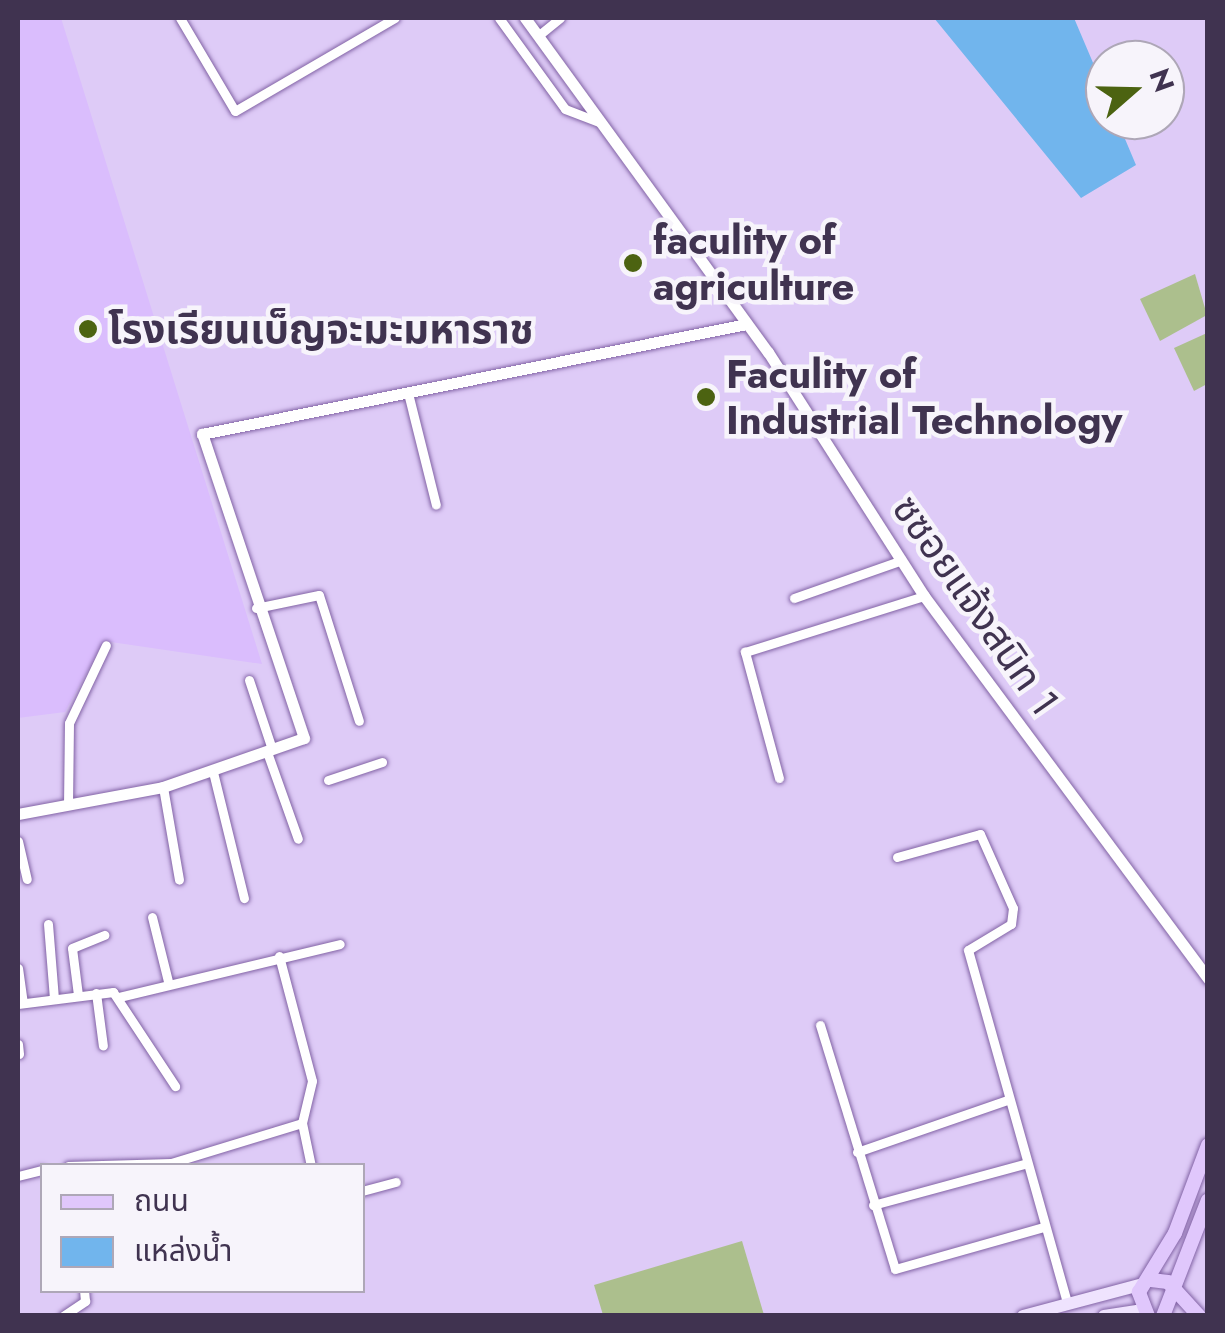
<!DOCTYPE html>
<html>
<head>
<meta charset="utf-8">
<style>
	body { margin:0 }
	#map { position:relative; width:1225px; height:1333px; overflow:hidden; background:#decbf7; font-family:Jost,"Noto Sans Thai",sans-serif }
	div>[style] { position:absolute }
	.built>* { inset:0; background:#dabdfd }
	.green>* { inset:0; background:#acbf8d }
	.water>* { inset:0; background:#71b5ed }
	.roads { filter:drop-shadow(0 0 2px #8263a5) drop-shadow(0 0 2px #8263a5) }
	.minor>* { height:9px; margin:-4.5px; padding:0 4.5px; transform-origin:4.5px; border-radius:4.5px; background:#fff }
	.tertiary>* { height:11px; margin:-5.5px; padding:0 5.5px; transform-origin:5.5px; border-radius:5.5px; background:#fff }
	.secondary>* { height:12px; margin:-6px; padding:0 6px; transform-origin:6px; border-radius:6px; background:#efe3fe }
	.primary>* { height:14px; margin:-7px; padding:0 7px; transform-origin:7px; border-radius:7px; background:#e0c7fc }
	.dots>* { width:28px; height:28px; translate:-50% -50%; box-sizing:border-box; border:5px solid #f7f4fb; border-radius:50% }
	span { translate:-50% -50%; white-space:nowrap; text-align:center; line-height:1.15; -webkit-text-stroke:9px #f7f4fb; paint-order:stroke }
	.poi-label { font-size:40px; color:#403350; font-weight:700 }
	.left { translate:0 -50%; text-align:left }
	.street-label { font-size:40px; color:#403350 }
	.frame { position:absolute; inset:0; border:20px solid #403350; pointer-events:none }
	.legend { position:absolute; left:40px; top:1163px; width:325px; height:130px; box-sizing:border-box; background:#f7f4fb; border:2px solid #aea7b7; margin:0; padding:12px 18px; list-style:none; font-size:30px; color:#403350 }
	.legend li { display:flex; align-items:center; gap:20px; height:50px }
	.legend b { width:50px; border:2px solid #aea7b7 }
	.north { position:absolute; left:1085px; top:40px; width:100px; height:100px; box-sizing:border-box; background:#f7f4fb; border:2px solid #aea7b7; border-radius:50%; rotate:70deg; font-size:28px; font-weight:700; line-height:40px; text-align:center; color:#403350 }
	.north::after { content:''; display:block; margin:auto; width:35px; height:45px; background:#4c6311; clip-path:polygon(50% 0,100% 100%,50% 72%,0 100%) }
</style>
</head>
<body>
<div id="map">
	<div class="built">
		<i style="clip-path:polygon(18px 18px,61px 18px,262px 664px,104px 641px,65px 712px,18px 718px)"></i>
	</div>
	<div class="green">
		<i style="clip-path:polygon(1195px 274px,1207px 315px,1160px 341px,1140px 299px)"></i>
		<i style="clip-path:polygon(1207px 333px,1207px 384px,1194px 391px,1174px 348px)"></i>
		<i style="clip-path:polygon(742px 1241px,764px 1315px,603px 1315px,594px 1285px)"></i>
	</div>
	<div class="water">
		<i style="clip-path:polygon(934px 18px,1074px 18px,1105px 91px,1105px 120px,1117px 120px,1136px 165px,1081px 198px)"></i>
	</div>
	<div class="roads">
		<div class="minor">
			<i style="left:180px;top:18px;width:108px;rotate:59.4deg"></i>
			<i style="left:235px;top:111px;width:185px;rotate:-30.2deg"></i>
			<i style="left:499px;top:18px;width:112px;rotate:54deg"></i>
			<i style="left:565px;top:109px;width:40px;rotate:21deg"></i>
			<i style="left:539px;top:35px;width:27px;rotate:-39deg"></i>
			<i style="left:408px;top:393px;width:115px;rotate:76deg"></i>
			<i style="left:794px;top:598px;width:114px;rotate:-19.4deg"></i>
			<i style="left:256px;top:608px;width:64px;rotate:-11.7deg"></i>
			<i style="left:319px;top:595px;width:132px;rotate:72.4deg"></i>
			<i style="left:249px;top:680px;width:73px;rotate:71.6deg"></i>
			<i style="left:267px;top:752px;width:92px;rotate:70.4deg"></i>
			<i style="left:213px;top:772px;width:130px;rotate:76.2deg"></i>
			<i style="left:779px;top:778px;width:131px;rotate:-105.1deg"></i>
			<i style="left:745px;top:652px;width:188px;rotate:-17.4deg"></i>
			<i style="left:328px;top:780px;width:57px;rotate:-18.4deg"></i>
			<i style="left:163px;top:787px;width:94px;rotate:80.2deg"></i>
			<i style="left:68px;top:805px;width:82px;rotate:-89.3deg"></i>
			<i style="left:69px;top:723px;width:86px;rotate:-64.6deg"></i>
			<i style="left:18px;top:841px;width:39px;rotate:77deg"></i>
			<i style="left:897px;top:857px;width:86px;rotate:-15.5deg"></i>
			<i style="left:980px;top:834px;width:81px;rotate:66deg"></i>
			<i style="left:1013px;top:908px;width:16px;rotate:97deg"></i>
			<i style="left:1011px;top:924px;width:50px;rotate:148.8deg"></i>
			<i style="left:968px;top:950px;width:366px;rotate:74.3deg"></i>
			<i style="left:152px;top:917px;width:66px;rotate:76deg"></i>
			<i style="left:48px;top:924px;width:74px;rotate:85.4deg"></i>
			<i style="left:279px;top:956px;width:129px;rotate:75.2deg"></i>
			<i style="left:312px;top:1081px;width:43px;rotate:103.4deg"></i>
			<i style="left:302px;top:1123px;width:44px;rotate:78.2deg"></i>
			<i style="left:18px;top:968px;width:35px;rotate:82deg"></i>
			<i style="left:96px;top:993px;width:53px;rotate:82.5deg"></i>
			<i style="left:78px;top:995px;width:47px;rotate:-97.3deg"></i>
			<i style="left:72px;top:948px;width:35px;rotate:-22deg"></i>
			<i style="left:119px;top:997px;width:227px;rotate:-13.5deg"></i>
			<i style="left:18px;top:1004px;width:96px;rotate:-7.2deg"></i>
			<i style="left:113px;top:992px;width:113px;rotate:56.6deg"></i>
			<i style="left:820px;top:1025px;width:255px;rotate:72.9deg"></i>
			<i style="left:895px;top:1269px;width:154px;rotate:-15.8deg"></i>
			<i style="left:18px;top:1044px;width:10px;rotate:84deg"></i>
			<i style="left:857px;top:1152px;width:159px;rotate:-19.1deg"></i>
			<i style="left:68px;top:1166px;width:103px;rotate:-1.7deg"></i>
			<i style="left:171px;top:1163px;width:137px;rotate:-17deg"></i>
			<i style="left:18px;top:1176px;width:25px;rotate:-14deg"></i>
			<i style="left:362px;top:1191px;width:35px;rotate:-15deg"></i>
			<i style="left:873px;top:1205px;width:156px;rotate:-15.2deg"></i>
			<i style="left:63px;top:1316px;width:27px;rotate:-34deg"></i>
			<i style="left:85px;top:1301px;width:11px;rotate:-95deg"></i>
		</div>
		<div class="tertiary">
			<i style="left:525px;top:18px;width:413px;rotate:54deg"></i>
			<i style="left:768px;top:352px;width:290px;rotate:57.4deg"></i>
			<i style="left:924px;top:596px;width:477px;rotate:53.4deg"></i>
			<i style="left:18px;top:814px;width:147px;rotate:-10.5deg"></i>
			<i style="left:163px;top:787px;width:149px;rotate:-19.2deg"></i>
			<i style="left:304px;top:738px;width:321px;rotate:-108.5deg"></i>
			<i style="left:202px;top:434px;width:555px;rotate:-11.43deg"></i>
		</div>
		<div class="secondary">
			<i style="left:1023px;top:1316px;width:124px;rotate:-14.9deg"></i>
			<i style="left:1104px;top:1316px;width:38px;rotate:-9deg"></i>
		</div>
		<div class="primary">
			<i style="left:1151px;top:1280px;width:17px;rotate:7deg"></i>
			<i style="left:1168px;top:1282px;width:46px;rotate:47.6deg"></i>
			<i style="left:1148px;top:1316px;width:26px;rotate:-111deg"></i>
			<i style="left:1139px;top:1292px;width:69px;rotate:-58.6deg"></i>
			<i style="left:1175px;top:1233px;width:94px;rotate:-69.4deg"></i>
			<i style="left:1163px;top:1316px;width:124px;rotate:-68.8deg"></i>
		</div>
	</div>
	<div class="dots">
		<i style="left:633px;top:263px;background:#4c6311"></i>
		<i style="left:88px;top:329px;background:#4c6311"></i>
		<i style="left:706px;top:397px;background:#4c6311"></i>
	</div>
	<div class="poi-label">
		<span class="left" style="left:653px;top:263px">faculity of<br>agriculture</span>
		<span class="left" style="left:108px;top:329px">โรงเรียนเบ็ญจะมะมหาราช</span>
		<span class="left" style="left:726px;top:397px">Faculity of<br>Industrial Technology</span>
	</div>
	<div class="street-label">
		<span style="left:976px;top:605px;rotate:55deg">ซซอยแจ้งสนิท 1</span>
	</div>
	<div class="frame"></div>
	<ul class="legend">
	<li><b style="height:12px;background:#e0c7fc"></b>ถนน</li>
	<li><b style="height:28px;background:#71b5ed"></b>แหล่งน้ำ</li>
	</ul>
	<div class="north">N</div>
</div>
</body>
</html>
